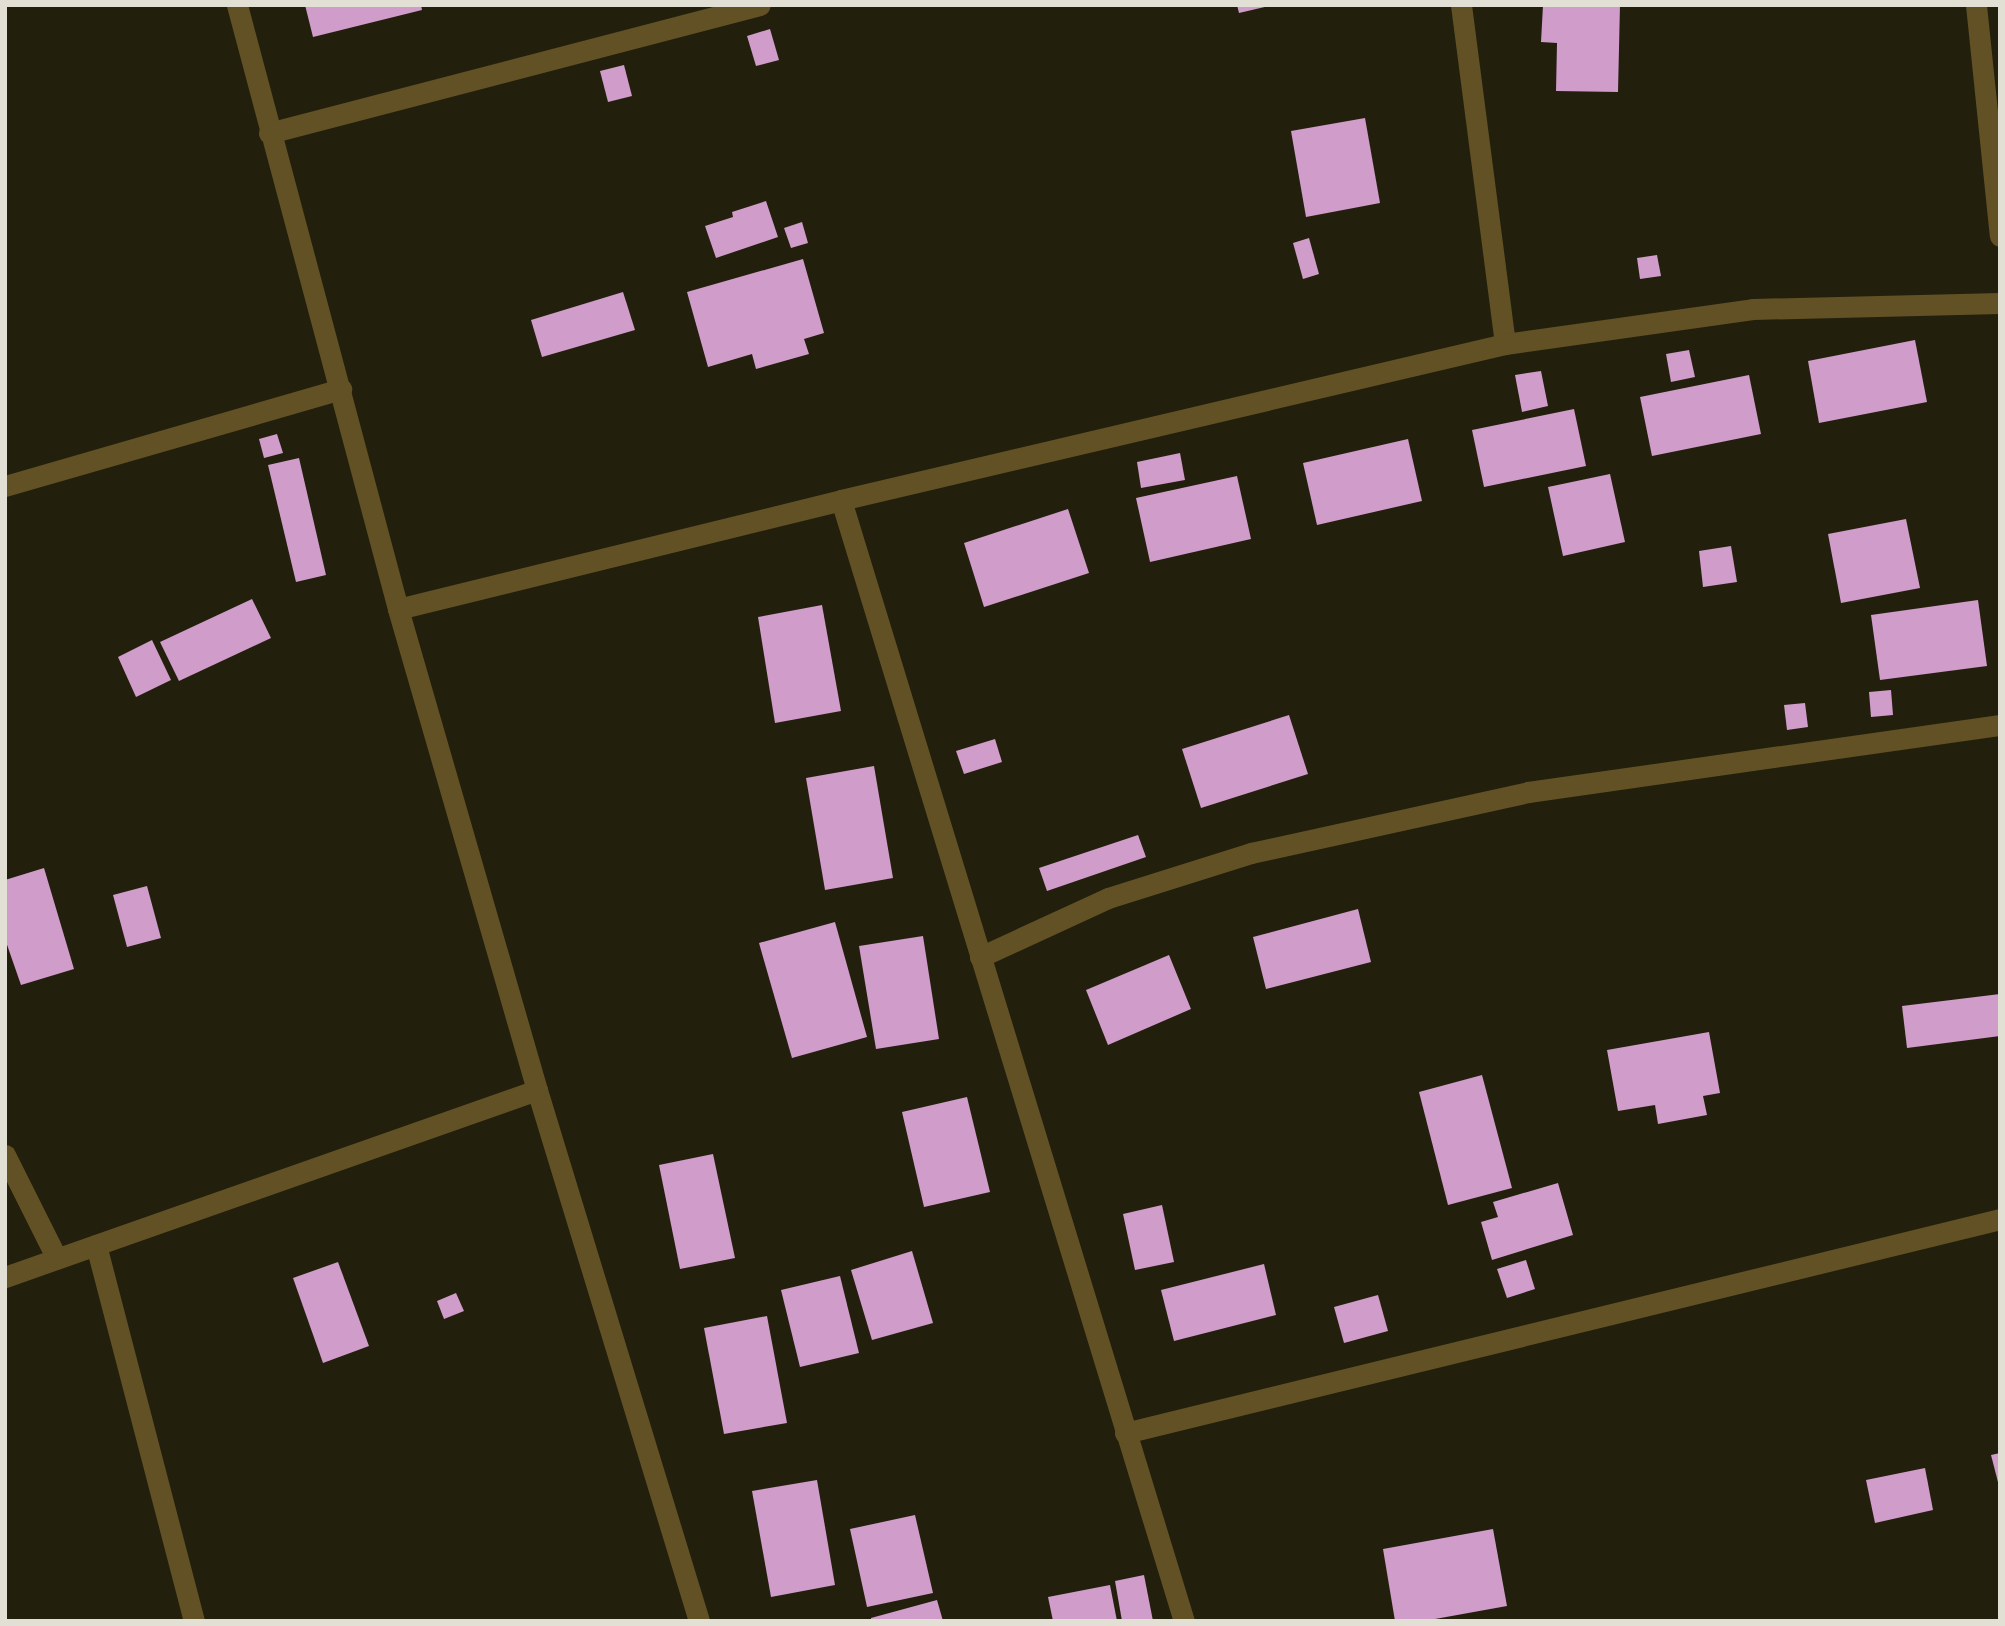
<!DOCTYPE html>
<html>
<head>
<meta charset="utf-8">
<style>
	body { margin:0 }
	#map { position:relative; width:2005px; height:1626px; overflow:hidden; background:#231f0d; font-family:"Open Sans",sans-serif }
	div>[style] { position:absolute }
	.building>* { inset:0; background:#d09cca }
	.minor>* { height:21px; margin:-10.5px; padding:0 10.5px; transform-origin:10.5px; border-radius:10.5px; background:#615124 }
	span { translate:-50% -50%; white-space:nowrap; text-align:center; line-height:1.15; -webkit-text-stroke:7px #231f0d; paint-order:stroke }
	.frame { position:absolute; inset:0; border:7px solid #e2e0d4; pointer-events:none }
</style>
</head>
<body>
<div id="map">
	<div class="building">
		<i style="clip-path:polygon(305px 5px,421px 5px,422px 10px,313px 37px)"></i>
		<i style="clip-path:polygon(1237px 5px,1269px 5px,1269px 6px,1239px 13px)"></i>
		<i style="clip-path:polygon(1543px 5px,1620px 5px,1618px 92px,1556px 91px,1557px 43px,1541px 42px)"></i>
		<i style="clip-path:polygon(770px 29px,779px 60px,756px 66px,747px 36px)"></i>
		<i style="clip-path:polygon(624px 65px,632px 96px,608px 102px,600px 71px)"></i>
		<i style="clip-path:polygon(1365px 118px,1380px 203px,1306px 217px,1291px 131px)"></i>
		<i style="clip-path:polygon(766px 201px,778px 237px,716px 258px,705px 226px,733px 217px,732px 212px)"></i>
		<i style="clip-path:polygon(802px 222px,808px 243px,791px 248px,784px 228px)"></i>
		<i style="clip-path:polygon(1309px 238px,1319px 274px,1303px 279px,1293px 243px)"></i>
		<i style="clip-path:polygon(1657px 255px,1661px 276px,1640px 279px,1637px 258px)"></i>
		<i style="clip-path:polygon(803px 259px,824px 333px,804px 339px,809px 354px,756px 369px,752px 354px,708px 367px,687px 292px)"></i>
		<i style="clip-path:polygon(623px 292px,635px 330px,542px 357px,531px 320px)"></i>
		<i style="clip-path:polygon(1915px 340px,1927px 402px,1819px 423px,1808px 361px)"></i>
		<i style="clip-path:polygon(1689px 350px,1695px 377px,1671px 382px,1666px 354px)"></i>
		<i style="clip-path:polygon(1541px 371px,1548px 406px,1522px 412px,1515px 375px)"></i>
		<i style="clip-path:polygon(1749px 375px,1761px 434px,1652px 456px,1640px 397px)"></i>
		<i style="clip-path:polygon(1574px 409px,1586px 466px,1484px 487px,1472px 430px)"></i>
		<i style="clip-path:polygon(277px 434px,283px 453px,264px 458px,259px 439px)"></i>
		<i style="clip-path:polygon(1408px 439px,1422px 501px,1317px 525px,1303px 463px)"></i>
		<i style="clip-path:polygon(1180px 453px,1185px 480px,1141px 488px,1137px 462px)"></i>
		<i style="clip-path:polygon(299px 458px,326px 575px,296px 582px,268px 465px)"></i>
		<i style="clip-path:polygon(1610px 474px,1625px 542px,1563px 556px,1548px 487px)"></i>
		<i style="clip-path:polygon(1237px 476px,1251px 539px,1150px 562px,1136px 498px)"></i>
		<i style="clip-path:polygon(1068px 509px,1089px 573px,984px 607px,964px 543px)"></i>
		<i style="clip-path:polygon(1906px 519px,1920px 588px,1841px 603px,1828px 534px)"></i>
		<i style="clip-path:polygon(1731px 546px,1737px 582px,1703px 587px,1699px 551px)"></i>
		<i style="clip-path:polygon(252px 599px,271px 638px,179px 681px,160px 642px)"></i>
		<i style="clip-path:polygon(1978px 600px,1987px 666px,1880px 680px,1871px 615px)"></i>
		<i style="clip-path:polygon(822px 605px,841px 711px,775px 723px,758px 617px)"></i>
		<i style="clip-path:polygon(152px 640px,171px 680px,136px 697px,118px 657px)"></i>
		<i style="clip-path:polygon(1891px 690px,1893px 715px,1871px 717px,1869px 692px)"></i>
		<i style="clip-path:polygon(1805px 703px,1808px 727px,1787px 730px,1784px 705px)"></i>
		<i style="clip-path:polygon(1289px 715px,1308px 774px,1201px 808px,1182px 749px)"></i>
		<i style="clip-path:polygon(995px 739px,1002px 762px,964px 774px,956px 751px)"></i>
		<i style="clip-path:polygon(874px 766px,893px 878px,825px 890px,806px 778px)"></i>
		<i style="clip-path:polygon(1138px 835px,1146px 857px,1047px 891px,1039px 868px)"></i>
		<i style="clip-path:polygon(44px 868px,74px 969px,21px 985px,5px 939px,5px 880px)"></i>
		<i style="clip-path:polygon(147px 886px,161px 938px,127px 947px,113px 895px)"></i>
		<i style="clip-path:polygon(1358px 909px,1371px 962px,1266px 989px,1253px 937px)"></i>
		<i style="clip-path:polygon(835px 922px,867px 1037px,792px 1058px,759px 943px)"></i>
		<i style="clip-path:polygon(923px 936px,939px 1039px,876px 1049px,859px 946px)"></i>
		<i style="clip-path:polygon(1169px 955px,1191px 1009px,1108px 1045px,1086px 990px)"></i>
		<i style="clip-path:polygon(2000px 994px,2000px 1036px,1907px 1048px,1902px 1006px)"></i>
		<i style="clip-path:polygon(1709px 1032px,1720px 1093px,1703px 1096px,1707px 1115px,1658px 1124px,1655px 1105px,1618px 1111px,1607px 1050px)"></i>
		<i style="clip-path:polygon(1482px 1075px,1512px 1188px,1448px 1205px,1419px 1092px)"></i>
		<i style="clip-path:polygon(967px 1097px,990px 1192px,924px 1207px,902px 1112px)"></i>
		<i style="clip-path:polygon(713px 1154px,735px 1258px,680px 1269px,659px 1165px)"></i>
		<i style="clip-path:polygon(1558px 1183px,1573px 1235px,1492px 1260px,1481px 1222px,1498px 1217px,1493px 1202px)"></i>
		<i style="clip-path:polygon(1162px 1205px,1174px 1262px,1135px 1270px,1123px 1214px)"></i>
		<i style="clip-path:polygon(912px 1251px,933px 1323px,872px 1340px,851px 1270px)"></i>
		<i style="clip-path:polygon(1526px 1260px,1535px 1289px,1507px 1298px,1497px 1269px)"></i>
		<i style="clip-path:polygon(338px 1262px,369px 1346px,323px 1363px,293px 1278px)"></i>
		<i style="clip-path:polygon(1264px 1264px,1276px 1315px,1174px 1341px,1161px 1290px)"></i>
		<i style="clip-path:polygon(840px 1276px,859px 1353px,800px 1367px,781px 1290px)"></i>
		<i style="clip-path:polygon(456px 1293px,464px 1311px,444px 1319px,437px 1301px)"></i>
		<i style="clip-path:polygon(1378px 1295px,1388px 1331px,1344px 1343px,1334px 1307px)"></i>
		<i style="clip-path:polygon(767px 1316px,787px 1423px,724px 1434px,704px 1328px)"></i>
		<i style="clip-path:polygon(2000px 1453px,2000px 1486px,1999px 1486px,1991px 1455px)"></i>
		<i style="clip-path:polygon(1925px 1468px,1933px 1510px,1875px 1523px,1866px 1480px)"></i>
		<i style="clip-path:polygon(817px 1480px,835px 1585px,771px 1597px,752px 1491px)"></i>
		<i style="clip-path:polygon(915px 1515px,933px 1593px,867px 1607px,850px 1529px)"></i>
		<i style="clip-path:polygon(1493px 1529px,1507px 1606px,1424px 1621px,1395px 1621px,1383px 1549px)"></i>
		<i style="clip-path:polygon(1144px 1575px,1153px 1621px,1122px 1621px,1115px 1581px)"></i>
		<i style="clip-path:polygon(1110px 1585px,1117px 1621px,1053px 1621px,1048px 1597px)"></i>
		<i style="clip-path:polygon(937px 1600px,943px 1621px,871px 1621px,871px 1618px)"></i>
	</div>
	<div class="minor">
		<i style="left:237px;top:5px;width:625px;rotate:75.07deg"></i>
		<i style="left:398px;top:609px;width:501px;rotate:73.88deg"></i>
		<i style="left:537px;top:1090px;width:555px;rotate:73.03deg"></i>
		<i style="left:1461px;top:5px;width:342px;rotate:82.6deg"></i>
		<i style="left:1976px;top:5px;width:232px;rotate:84.1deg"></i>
		<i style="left:269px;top:133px;width:507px;rotate:-14.61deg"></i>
		<i style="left:5px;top:486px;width:350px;rotate:-16.1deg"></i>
		<i style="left:841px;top:500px;width:1172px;rotate:72.99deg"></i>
		<i style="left:398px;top:609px;width:456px;rotate:-13.8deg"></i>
		<i style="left:841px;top:500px;width:682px;rotate:-13.22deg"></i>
		<i style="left:1505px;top:344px;width:250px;rotate:-8deg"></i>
		<i style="left:1753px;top:309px;width:247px;rotate:-1.4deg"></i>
		<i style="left:980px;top:957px;width:141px;rotate:-24.7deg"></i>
		<i style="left:1108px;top:898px;width:150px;rotate:-17.5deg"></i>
		<i style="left:1251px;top:853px;width:284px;rotate:-12.4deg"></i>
		<i style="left:1528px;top:792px;width:477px;rotate:-8.1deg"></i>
		<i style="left:5px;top:1155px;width:116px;rotate:63.4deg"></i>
		<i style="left:96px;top:1245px;width:389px;rotate:75.4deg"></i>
		<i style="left:5px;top:1277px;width:564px;rotate:-19.37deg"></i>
		<i style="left:1125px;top:1433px;width:901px;rotate:-13.74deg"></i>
	</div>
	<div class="frame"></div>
</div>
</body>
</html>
